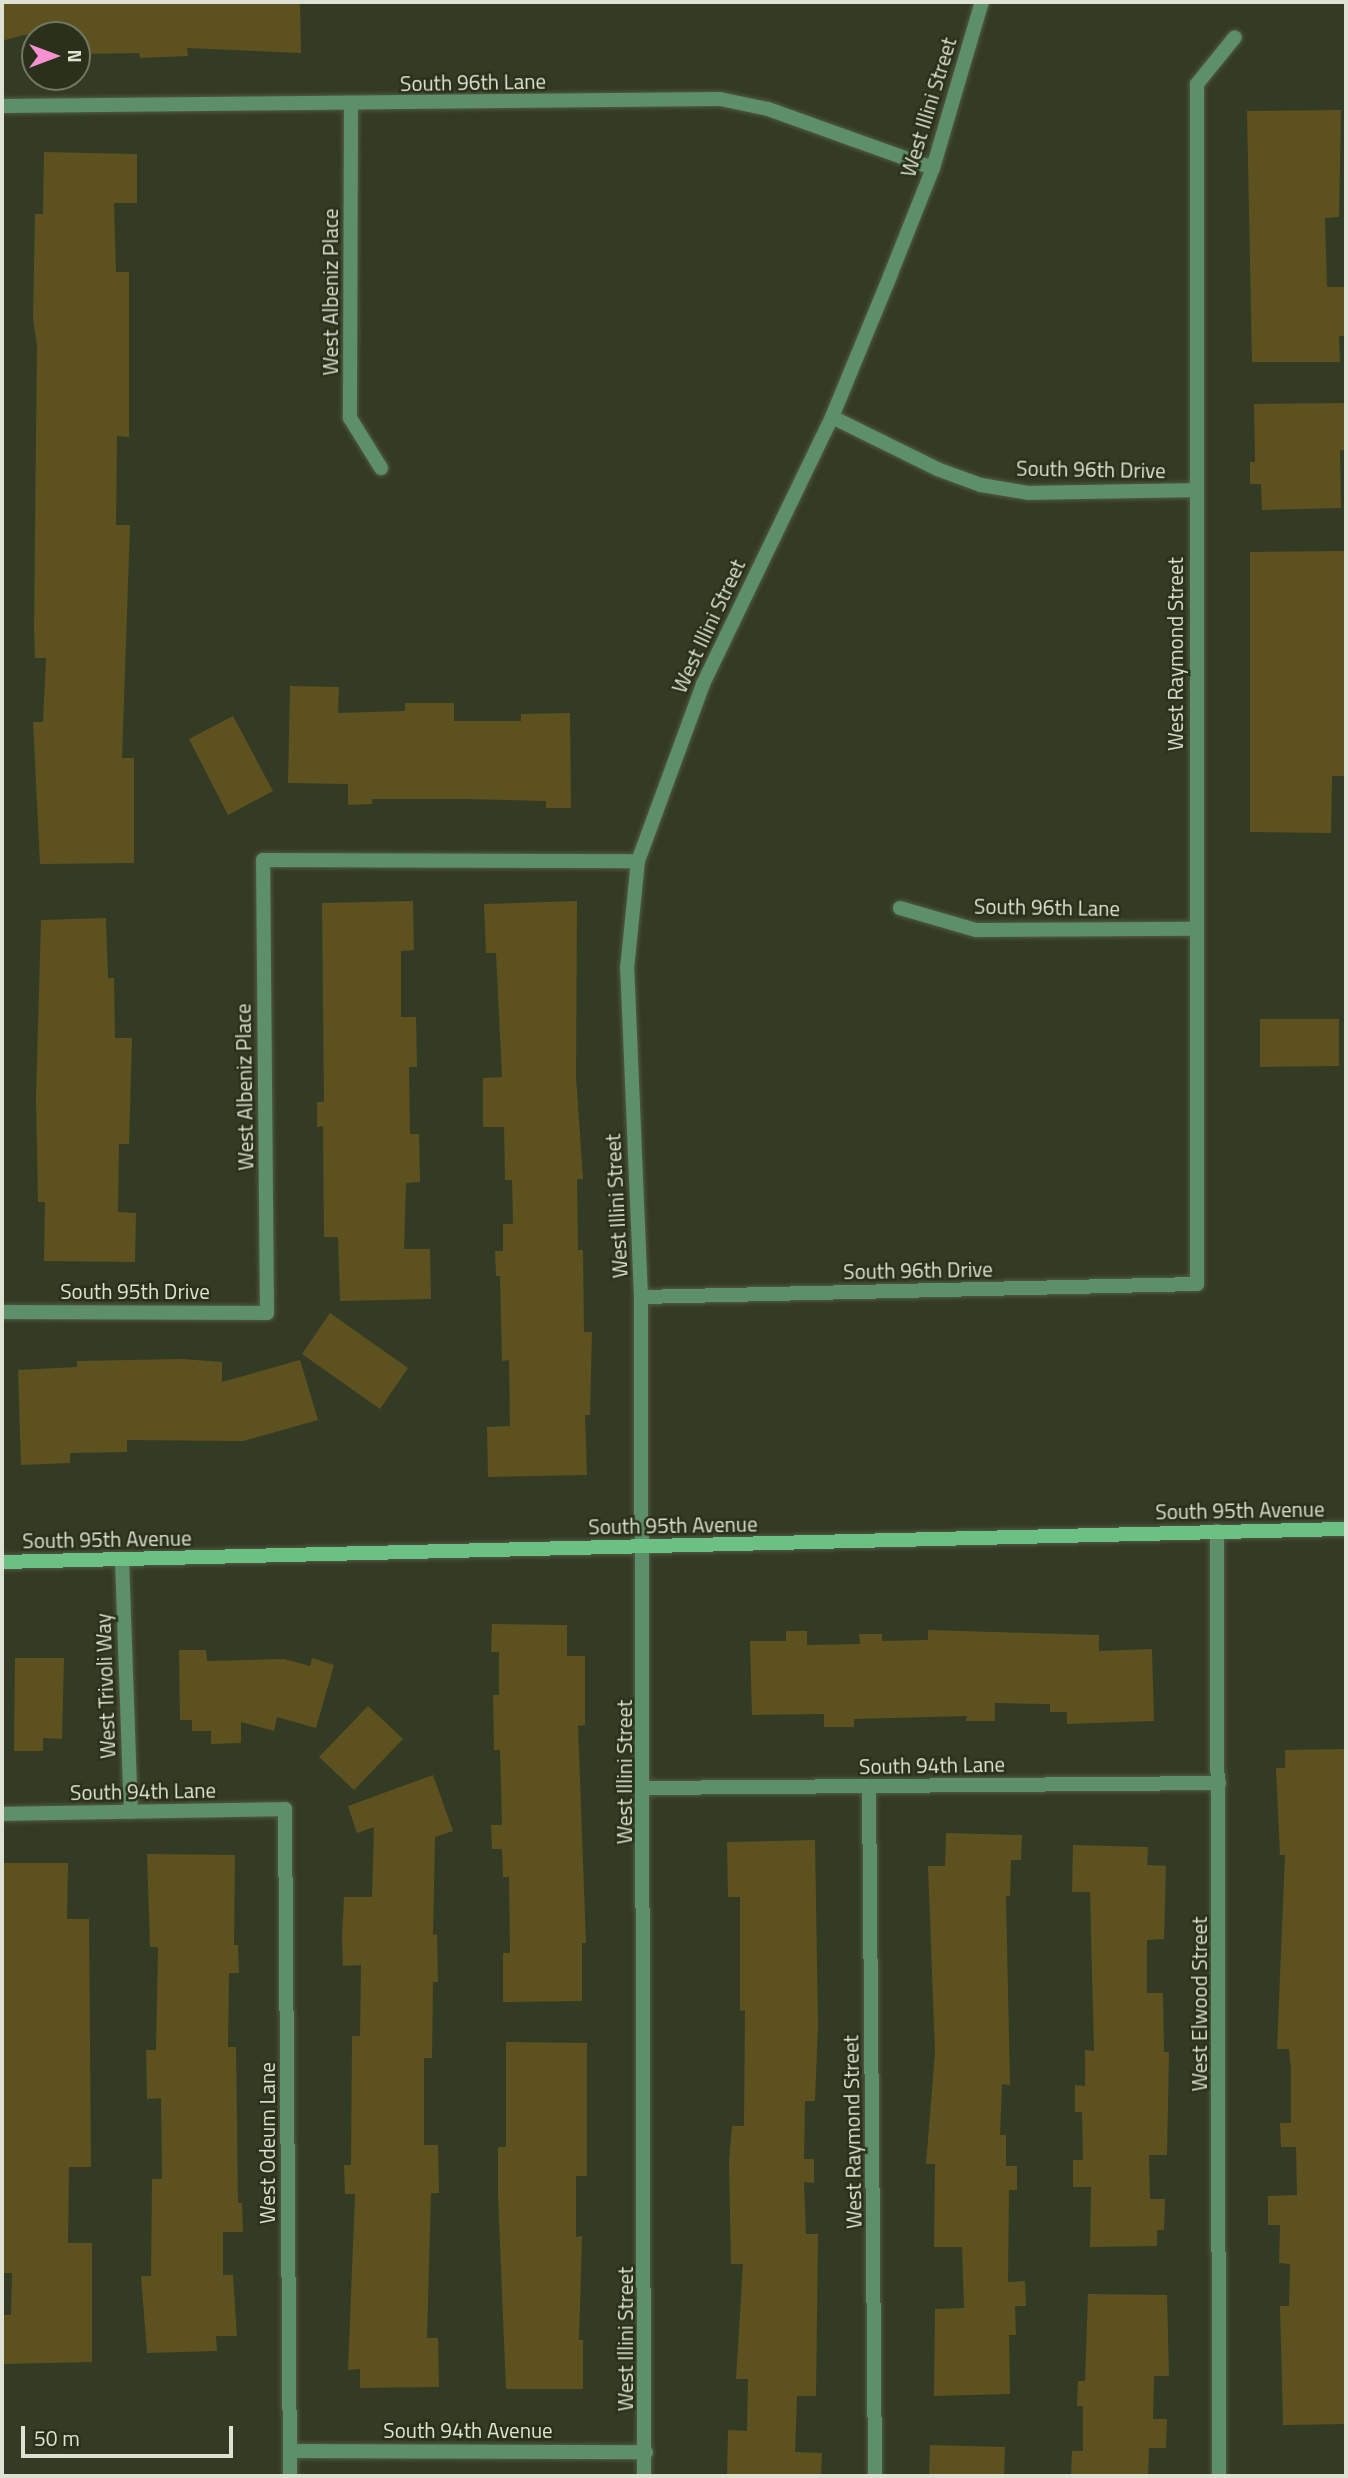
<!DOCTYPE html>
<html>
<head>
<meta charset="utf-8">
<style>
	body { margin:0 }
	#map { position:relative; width:1348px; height:2478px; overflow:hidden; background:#343b24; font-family:"Titillium Web",sans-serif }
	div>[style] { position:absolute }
	.building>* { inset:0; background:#5e5120 }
	.roads { filter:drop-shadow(0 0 2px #525944) drop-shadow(0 0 2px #525944) }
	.street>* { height:14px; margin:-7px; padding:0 7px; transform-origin:7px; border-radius:7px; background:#5d8f69 }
	.secondary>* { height:14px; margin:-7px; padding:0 7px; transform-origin:7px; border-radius:7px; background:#6dc084 }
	span { translate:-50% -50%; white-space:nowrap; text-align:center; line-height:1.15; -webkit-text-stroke:5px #2a311a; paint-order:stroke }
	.street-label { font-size:21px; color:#dde2d4 }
	.frame { position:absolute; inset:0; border:4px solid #dde2d4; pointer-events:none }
	.north { position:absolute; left:21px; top:21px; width:70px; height:70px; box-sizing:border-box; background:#2a311a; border:2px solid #727864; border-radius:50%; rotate:90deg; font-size:19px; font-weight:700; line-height:28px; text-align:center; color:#dde2d4 }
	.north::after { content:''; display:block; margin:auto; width:24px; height:32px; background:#f690d0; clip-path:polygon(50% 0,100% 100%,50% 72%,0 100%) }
	.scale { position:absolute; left:21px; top:2426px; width:212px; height:32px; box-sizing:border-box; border:4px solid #dde2d4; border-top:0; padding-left:9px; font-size:21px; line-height:24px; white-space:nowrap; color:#dde2d4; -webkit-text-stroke:5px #2a311a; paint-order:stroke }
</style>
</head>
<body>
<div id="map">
	<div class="building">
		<i style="clip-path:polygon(2px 2px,300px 2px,301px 53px,187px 48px,188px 56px,140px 58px,139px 53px,81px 54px,80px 35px,23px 35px,2px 41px)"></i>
		<i style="clip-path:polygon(1341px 110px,1339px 217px,1325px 218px,1327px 287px,1346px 287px,1346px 336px,1339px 336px,1340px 362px,1252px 362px,1247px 111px)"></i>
		<i style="clip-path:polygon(44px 152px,137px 154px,137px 203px,114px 203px,116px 272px,129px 272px,129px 437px,117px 436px,116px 525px,130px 525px,122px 758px,134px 758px,134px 863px,40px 864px,33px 722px,43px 722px,46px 658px,35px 658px,34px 629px,37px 346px,33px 318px,35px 214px,43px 214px)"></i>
		<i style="clip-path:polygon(1346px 403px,1346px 450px,1340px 450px,1341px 508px,1262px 510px,1261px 484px,1250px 484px,1250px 462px,1255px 462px,1254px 404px)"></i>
		<i style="clip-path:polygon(1344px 551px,1344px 776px,1332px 776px,1331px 833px,1250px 832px,1250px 552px)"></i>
		<i style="clip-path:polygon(290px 686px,339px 687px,338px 713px,405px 711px,405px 703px,454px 703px,454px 721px,521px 721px,521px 714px,570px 713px,571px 808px,546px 808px,546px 801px,464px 799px,372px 799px,372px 804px,348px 805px,348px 784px,288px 783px)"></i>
		<i style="clip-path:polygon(233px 716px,273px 791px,228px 815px,189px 739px)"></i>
		<i style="clip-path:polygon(413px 901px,414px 950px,401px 951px,401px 1017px,416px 1017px,417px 1067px,409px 1067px,410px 1134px,419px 1134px,420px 1182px,406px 1183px,404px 1249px,430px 1249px,431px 1299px,340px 1301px,338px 1237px,324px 1237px,323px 1126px,317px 1127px,317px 1102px,324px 1102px,322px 903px)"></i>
		<i style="clip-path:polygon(577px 901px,576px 1076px,583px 1179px,577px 1179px,578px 1250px,583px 1250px,584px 1332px,592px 1332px,590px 1415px,585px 1415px,587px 1475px,488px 1477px,487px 1427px,510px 1426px,509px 1360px,502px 1361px,500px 1276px,496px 1276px,495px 1251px,503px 1251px,503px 1224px,513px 1224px,512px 1180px,505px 1180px,504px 1127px,483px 1127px,483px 1078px,502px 1077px,496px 953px,486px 953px,484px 904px)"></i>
		<i style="clip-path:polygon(106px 918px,108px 978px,114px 978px,115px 1038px,132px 1038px,129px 1144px,119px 1144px,118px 1212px,136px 1213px,135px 1262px,44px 1261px,45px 1202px,38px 1202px,36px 1097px,41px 920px)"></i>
		<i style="clip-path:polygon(1260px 1019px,1339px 1019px,1339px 1066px,1260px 1067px)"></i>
		<i style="clip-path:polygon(330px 1313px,408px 1368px,380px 1409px,302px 1354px)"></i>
		<i style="clip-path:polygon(182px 1359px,222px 1362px,222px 1382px,300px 1360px,318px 1420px,243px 1441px,127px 1440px,127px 1452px,70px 1453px,70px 1463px,21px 1465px,18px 1370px,77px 1367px,77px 1361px)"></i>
		<i style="clip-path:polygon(492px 1624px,567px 1625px,567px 1656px,585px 1656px,585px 1725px,578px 1726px,586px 1943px,582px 1943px,582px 2001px,503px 2002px,503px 1953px,510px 1953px,509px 1877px,503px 1877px,502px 1849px,492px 1849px,491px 1825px,502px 1825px,500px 1750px,494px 1750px,493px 1695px,499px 1695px,499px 1652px,491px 1652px)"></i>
		<i style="clip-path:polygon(928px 1630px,1099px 1635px,1099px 1651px,1152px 1649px,1154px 1721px,1067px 1724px,1067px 1712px,1050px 1712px,1050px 1704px,995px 1703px,995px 1721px,966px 1721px,967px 1716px,854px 1719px,854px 1727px,824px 1727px,824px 1714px,752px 1715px,750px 1641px,786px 1641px,786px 1631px,807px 1631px,807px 1645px,860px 1644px,859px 1634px,882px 1634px,882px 1641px,928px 1640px)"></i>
		<i style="clip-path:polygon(179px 1650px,206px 1650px,207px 1661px,284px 1659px,310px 1666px,312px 1658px,334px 1665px,316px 1728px,277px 1717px,274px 1731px,241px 1722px,241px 1743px,211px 1744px,211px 1731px,192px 1731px,192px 1720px,180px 1720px)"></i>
		<i style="clip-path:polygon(15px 1658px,64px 1658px,62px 1739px,43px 1738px,43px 1751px,14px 1751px)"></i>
		<i style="clip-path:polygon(368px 1706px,403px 1739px,354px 1790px,319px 1757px)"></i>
		<i style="clip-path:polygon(1346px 1749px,1346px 2424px,1283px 2425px,1280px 2306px,1289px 2306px,1290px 2264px,1279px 2263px,1280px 2225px,1268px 2225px,1268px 2196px,1297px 2195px,1296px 2147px,1281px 2147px,1280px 2123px,1291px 2123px,1291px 2069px,1289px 2049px,1277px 2049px,1285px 1855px,1280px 1855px,1276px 1768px,1285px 1768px,1285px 1750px)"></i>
		<i style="clip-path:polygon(433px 1775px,453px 1831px,435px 1837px,433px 1935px,437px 1934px,438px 1982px,433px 1982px,432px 2058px,424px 2058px,424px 2145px,438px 2145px,439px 2193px,431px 2193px,427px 2338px,438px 2338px,439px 2387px,360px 2388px,360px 2369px,348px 2370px,355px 2194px,345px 2194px,344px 2165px,351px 2165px,352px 2036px,360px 2036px,361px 1965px,343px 1966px,342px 1937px,344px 1897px,372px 1897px,374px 1827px,357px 1833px,348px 1806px)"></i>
		<i style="clip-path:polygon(946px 1833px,1022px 1835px,1021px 1860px,1011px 1860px,1010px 1896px,1006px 1896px,1010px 2085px,1002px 2084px,1000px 2135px,1006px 2135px,1006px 2166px,1017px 2166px,1017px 2190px,1009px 2190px,1008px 2282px,1025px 2281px,1026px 2306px,1015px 2306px,1016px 2335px,1009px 2335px,1010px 2394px,934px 2396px,935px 2309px,964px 2308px,962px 2247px,934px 2247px,935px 2164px,926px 2164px,935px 2052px,928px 1866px,945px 1866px)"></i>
		<i style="clip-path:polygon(815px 1840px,818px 2026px,815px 2101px,805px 2101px,804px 2159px,814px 2159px,814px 2183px,804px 2182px,806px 2234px,818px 2234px,816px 2396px,797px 2396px,795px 2452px,822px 2453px,821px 2476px,727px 2476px,728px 2430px,747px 2431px,748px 2379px,736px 2379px,743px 2264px,731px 2264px,729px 2161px,732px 2126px,744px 2126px,745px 2010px,740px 2011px,740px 1897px,728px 1897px,727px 1842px)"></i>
		<i style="clip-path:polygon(1073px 1845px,1148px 1847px,1147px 1865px,1166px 1866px,1164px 1939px,1147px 1940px,1147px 1993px,1163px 1993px,1164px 2052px,1169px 2052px,1167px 2155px,1149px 2155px,1150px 2199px,1165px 2199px,1164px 2230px,1157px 2230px,1157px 2246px,1090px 2247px,1091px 2187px,1073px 2187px,1073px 2160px,1083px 2160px,1082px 2112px,1075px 2112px,1075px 2085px,1085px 2086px,1085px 2050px,1094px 2051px,1090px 1892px,1072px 1892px)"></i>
		<i style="clip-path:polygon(147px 1854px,235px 1855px,234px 1945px,238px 1945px,239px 1973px,229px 1973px,228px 2047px,236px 2047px,238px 2203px,242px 2203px,243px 2232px,223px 2232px,223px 2275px,233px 2275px,237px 2336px,216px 2336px,217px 2351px,147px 2353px,141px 2276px,151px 2276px,152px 2179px,162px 2179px,161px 2098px,147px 2099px,146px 2050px,156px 2050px,158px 1947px,150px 1947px)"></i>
		<i style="clip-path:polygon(2px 1863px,68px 1863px,67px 1919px,89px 1919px,91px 2167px,69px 2167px,68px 2243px,92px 2243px,92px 2362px,2px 2364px,2px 2315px,11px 2315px,12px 2273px,2px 2273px)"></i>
		<i style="clip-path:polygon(506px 2042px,587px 2043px,587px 2176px,576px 2176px,576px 2237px,582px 2236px,579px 2340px,583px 2340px,583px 2389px,506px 2389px,498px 2196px,498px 2147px,506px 2147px)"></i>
		<i style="clip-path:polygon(1088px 2294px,1167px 2295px,1169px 2376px,1154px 2376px,1153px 2419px,1167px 2419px,1166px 2448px,1149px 2448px,1148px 2476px,1071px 2476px,1072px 2451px,1083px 2451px,1083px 2406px,1077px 2406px,1078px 2381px,1085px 2381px)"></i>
		<i style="clip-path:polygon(930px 2445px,1005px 2447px,1004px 2476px,929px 2476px)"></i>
	</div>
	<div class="roads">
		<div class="street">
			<i style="left:2px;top:106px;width:718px;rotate:-0.56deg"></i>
			<i style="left:720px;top:99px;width:49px;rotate:11.8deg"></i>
			<i style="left:768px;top:109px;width:175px;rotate:19.7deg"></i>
			<i style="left:351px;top:106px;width:312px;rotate:90.2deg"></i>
			<i style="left:350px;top:418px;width:59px;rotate:58.2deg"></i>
			<i style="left:832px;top:417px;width:117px;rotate:26.3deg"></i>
			<i style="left:937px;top:469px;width:47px;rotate:20deg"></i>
			<i style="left:981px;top:485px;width:49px;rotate:9.5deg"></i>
			<i style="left:1029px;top:493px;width:167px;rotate:-1deg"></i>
			<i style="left:900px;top:908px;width:79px;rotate:16.1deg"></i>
			<i style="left:976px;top:930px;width:220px;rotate:-0.3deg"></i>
			<i style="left:641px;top:1297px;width:556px;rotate:-1.34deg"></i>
			<i style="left:1197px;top:1284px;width:1200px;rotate:-90deg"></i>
			<i style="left:1197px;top:84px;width:60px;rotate:-51deg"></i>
			<i style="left:2px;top:1312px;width:265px;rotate:0.2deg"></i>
			<i style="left:267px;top:1313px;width:453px;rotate:-90.5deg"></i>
			<i style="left:263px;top:860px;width:375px;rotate:0.2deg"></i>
			<i style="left:1217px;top:1531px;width:945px;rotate:89.88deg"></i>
			<i style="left:122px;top:1559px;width:253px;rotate:88deg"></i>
			<i style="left:869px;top:1786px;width:690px;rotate:89.5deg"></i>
			<i style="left:645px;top:1788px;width:574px;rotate:-0.5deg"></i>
			<i style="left:2px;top:1814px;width:283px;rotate:-1deg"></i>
			<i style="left:285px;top:1809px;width:667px;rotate:89.57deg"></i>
			<i style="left:290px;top:2451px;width:356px;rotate:0.2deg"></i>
			<i style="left:644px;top:2476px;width:1179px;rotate:-90.15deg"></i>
			<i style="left:641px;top:1297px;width:328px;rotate:-92.4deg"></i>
			<i style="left:627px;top:969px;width:109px;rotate:-84.2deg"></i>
			<i style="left:638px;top:861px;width:189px;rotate:-69.8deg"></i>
			<i style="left:703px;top:684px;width:297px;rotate:-64.2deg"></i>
			<i style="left:832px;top:417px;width:152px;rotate:-67.6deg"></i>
			<i style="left:890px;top:276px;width:116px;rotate:-68.3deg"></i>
			<i style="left:933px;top:168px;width:173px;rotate:-73.6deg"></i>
		</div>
		<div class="secondary">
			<i style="left:2px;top:1562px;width:1344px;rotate:-1.41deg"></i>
		</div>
	</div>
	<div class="street-label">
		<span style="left:473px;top:82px;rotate:-1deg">South 96th Lane</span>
		<span style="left:928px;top:107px;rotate:-73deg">West Illini Street</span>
		<span style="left:330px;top:292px;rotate:-90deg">West Albeniz Place</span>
		<span style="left:1091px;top:469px;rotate:1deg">South 96th Drive</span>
		<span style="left:708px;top:626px;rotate:-65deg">West Illini Street</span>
		<span style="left:1175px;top:654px;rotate:-90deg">West Raymond Street</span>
		<span style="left:1047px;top:907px;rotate:1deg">South 96th Lane</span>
		<span style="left:244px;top:1087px;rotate:-91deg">West Albeniz Place</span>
		<span style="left:616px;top:1206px;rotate:-93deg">West Illini Street</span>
		<span style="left:918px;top:1270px;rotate:-1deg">South 96th Drive</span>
		<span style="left:135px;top:1291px">South 95th Drive</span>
		<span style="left:1240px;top:1510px;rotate:-1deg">South 95th Avenue</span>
		<span style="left:673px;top:1525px;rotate:-1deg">South 95th Avenue</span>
		<span style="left:107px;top:1539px;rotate:-1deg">South 95th Avenue</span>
		<span style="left:105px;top:1686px;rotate:-92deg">West Trivoli Way</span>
		<span style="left:932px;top:1765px;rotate:-1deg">South 94th Lane</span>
		<span style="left:624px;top:1772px;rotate:-90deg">West Illini Street</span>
		<span style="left:143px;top:1791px;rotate:-1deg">South 94th Lane</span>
		<span style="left:1199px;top:2004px;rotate:-90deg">West Elwood Street</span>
		<span style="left:852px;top:2132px;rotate:-91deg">West Raymond Street</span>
		<span style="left:267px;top:2143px;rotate:-90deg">West Odeum Lane</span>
		<span style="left:625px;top:2339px;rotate:-90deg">West Illini Street</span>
		<span style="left:468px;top:2430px">South 94th Avenue</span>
	</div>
	<div class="frame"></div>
	<div class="north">N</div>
	<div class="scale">50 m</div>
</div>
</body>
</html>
